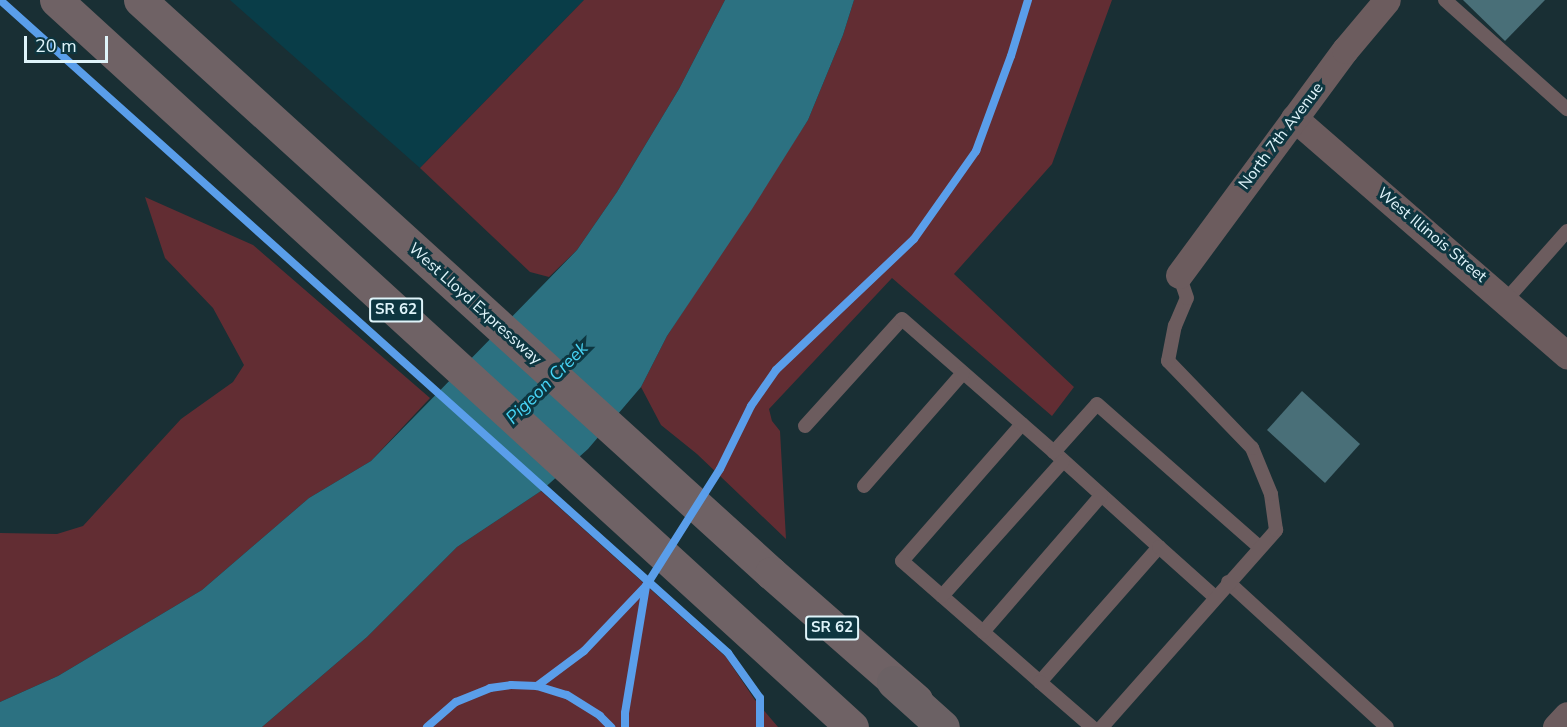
<!DOCTYPE html>
<html>
<head>
<meta charset="utf-8">
<style>
	body { margin:0 }
	#map { position:relative; width:1567px; height:727px; overflow:hidden; background:#192f34; font-family:"Nunito Sans",sans-serif }
	div>[style] { position:absolute }
	.built>* { inset:0; background:#093d48 }
	.green>* { inset:0; background:#622d33 }
	.water>* { inset:0; background:#2c7181 }
	.building>* { inset:0; background:#496f78 }
	.service>* { height:14px; margin:-7px; padding:0 7px; transform-origin:7px; border-radius:7px; background:#6c5c5e }
	.minor>* { height:27px; margin:-13.5px; padding:0 13.5px; transform-origin:13.5px; border-radius:13.5px; background:#6c5c5e }
	.trunk>* { height:33px; margin:-16.5px; padding:0 16.5px; transform-origin:16.5px; border-radius:16.5px; background:#6f6265 }
	.motorway>* { height:33px; margin:-16.5px; padding:0 16.5px; transform-origin:16.5px; border-radius:16.5px; background:#6b6164 }
	.cycleway>* { height:8px; margin:-4px; padding:0 4px; transform-origin:4px; border-radius:4px; background:#5a9eea }
	span { translate:-50% -50%; white-space:nowrap; text-align:center; line-height:1.15; -webkit-text-stroke:6px #0d3640; paint-order:stroke }
	.shield-label span { padding:2px 4px; background:#0d3640; border:2px solid; border-radius:4px; -webkit-text-stroke-width:0 }
	.shield-label { font-size:15px; color:#dff4fa; font-weight:700 }
	.street-label { font-size:16px; color:#dff4fa }
	.water-label { font-size:18px; color:#48d5f6; font-style:italic }
	.scale { position:absolute; left:24px; top:36px; width:84px; height:27px; box-sizing:border-box; border:3px solid #dff4fa; border-top:0; padding-left:8px; font-size:18px; line-height:21px; white-space:nowrap; color:#dff4fa; -webkit-text-stroke:4px #0d3640; paint-order:stroke }
</style>
</head>
<body>
<div id="map">
	<div class="built">
		<i style="clip-path:polygon(230px 0,584px 0,420px 168px)"></i>
	</div>
	<div class="green">
		<i style="clip-path:polygon(584px 0,725px 0,679px 89px,617px 192px,577px 250px,549px 277px,530px 272px,420px 168px)"></i>
		<i style="clip-path:polygon(854px 0,1112px 0,1052px 164px,954px 274px,1074px 387px,1052px 416px,892px 278px,769px 409px,772px 421px,780px 431px,786px 539px,697px 454px,661px 425px,641px 387px,667px 336px,808px 120px,843px 35px)"></i>
		<i style="clip-path:polygon(145px 197px,253px 245px,430px 398px,371px 461px,309px 498px,202px 590px,58px 676px,0 702px,0 533px,57px 534px,83px 526px,181px 419px,233px 382px,244px 365px,213px 308px,165px 258px)"></i>
		<i style="clip-path:polygon(541px 491px,726px 657px,755px 700px,778px 727px,262px 727px,367px 637px,457px 547px)"></i>
	</div>
	<div class="water">
		<i style="clip-path:polygon(725px 0,854px 0,843px 35px,808px 120px,752px 209px,667px 336px,641px 387px,588px 449px,541px 491px,457px 547px,367px 637px,262px 727px,0 727px,0 702px,58px 676px,202px 590px,309px 498px,371px 461px,577px 250px,617px 192px,679px 89px)"></i>
	</div>
	<div class="building">
		<i style="clip-path:polygon(1463px 0,1545px 0,1505px 41px)"></i>
		<i style="clip-path:polygon(1302px 391px,1360px 444px,1325px 483px,1267px 430px)"></i>
	</div>
	<div class="service">
		<i style="left:1445px;top:0;width:164px;rotate:41.8deg"></i>
		<i style="left:1506px;top:300px;width:92px;rotate:-48.5deg"></i>
		<i style="left:1022px;top:424px;width:182px;rotate:131.2deg"></i>
		<i style="left:902px;top:561px;width:184px;rotate:41.2deg"></i>
		<i style="left:1040px;top:682px;width:180px;rotate:-48.6deg"></i>
		<i style="left:1159px;top:547px;width:142px;rotate:-137.9deg"></i>
		<i style="left:805px;top:426px;width:144px;rotate:-47.8deg"></i>
		<i style="left:902px;top:319px;width:202px;rotate:41.2deg"></i>
		<i style="left:1054px;top:452px;width:64px;rotate:-48.1deg"></i>
		<i style="left:1097px;top:404px;width:216px;rotate:41.4deg"></i>
		<i style="left:864px;top:486px;width:150px;rotate:-48.8deg"></i>
		<i style="left:1159px;top:547px;width:75px;rotate:41.8deg"></i>
		<i style="left:1228px;top:582px;width:215px;rotate:42.4deg"></i>
		<i style="left:942px;top:596px;width:181px;rotate:-48.1deg"></i>
		<i style="left:983px;top:632px;width:180px;rotate:-49.1deg"></i>
		<i style="left:1040px;top:682px;width:69px;rotate:40.9deg"></i>
		<i style="left:1102px;top:727px;width:263px;rotate:-48.5deg"></i>
		<i style="left:1276px;top:530px;width:36px;rotate:-98deg"></i>
		<i style="left:1271px;top:494px;width:50px;rotate:-112.4deg"></i>
		<i style="left:1252px;top:448px;width:121px;rotate:-134deg"></i>
		<i style="left:1168px;top:361px;width:36px;rotate:-79deg"></i>
		<i style="left:1175px;top:326px;width:30px;rotate:-67deg"></i>
		<i style="left:1187px;top:298px;width:24px;rotate:-109deg"></i>
	</div>
	<div class="minor">
		<i style="left:1294px;top:118px;width:362px;rotate:41deg"></i>
		<i style="left:1179px;top:275px;width:280px;rotate:-53.6deg"></i>
		<i style="left:1345px;top:50px;width:65px;rotate:-50deg"></i>
		<i style="left:1556px;top:727px;width:16px;rotate:-47deg"></i>
	</div>
	<div class="trunk">
		<i style="left:56px;top:0;width:1078px;rotate:42.41deg"></i>
		<i style="left:140px;top:0;width:852px;rotate:42.24deg"></i>
		<i style="left:771px;top:573px;width:193px;rotate:41.2deg"></i>
	</div>
	<div class="motorway">
		<i style="left:893px;top:682px;width:67px;rotate:42deg"></i>
	</div>
	<div class="cycleway">
		<i style="left:0;top:0;width:978px;rotate:41.89deg"></i>
		<i style="left:728px;top:653px;width:55px;rotate:54.6deg"></i>
		<i style="left:760px;top:698px;width:29px;rotate:90deg"></i>
		<i style="left:537px;top:686px;width:31px;rotate:17deg"></i>
		<i style="left:567px;top:695px;width:39px;rotate:32deg"></i>
		<i style="left:600px;top:716px;width:16px;rotate:45deg"></i>
		<i style="left:427px;top:727px;width:38px;rotate:-41deg"></i>
		<i style="left:456px;top:702px;width:37px;rotate:-22deg"></i>
		<i style="left:490px;top:688px;width:21px;rotate:-8deg"></i>
		<i style="left:511px;top:685px;width:26px;rotate:2deg"></i>
		<i style="left:537px;top:686px;width:59px;rotate:-36.7deg"></i>
		<i style="left:584px;top:651px;width:90px;rotate:-46.4deg"></i>
		<i style="left:646px;top:586px;width:138px;rotate:-57.7deg"></i>
		<i style="left:720px;top:469px;width:70px;rotate:-63.8deg"></i>
		<i style="left:751px;top:406px;width:44px;rotate:-55.2deg"></i>
		<i style="left:776px;top:370px;width:190px;rotate:-43.5deg"></i>
		<i style="left:914px;top:239px;width:108px;rotate:-54.8deg"></i>
		<i style="left:976px;top:151px;width:101px;rotate:-69.8deg"></i>
		<i style="left:1011px;top:56px;width:59px;rotate:-73.1deg"></i>
		<i style="left:625px;top:727px;width:14px;rotate:-90deg"></i>
		<i style="left:625px;top:713px;width:129px;rotate:-80.6deg"></i>
	</div>
	<div class="shield-label">
		<span style="left:396px;top:310px">SR 62</span>
		<span style="left:832px;top:628px">SR 62</span>
	</div>
	<div class="street-label">
		<span style="left:1281px;top:136px;rotate:-53deg">North 7th Avenue</span>
		<span style="left:1432px;top:235px;rotate:40deg">West Illinois Street</span>
		<span style="left:475px;top:304px;rotate:42deg">West Lloyd Expressway</span>
	</div>
	<div class="water-label">
		<span style="left:547px;top:383px;rotate:-45deg">Pigeon Creek</span>
	</div>
	<div class="scale">20 m</div>
</div>
</body>
</html>
